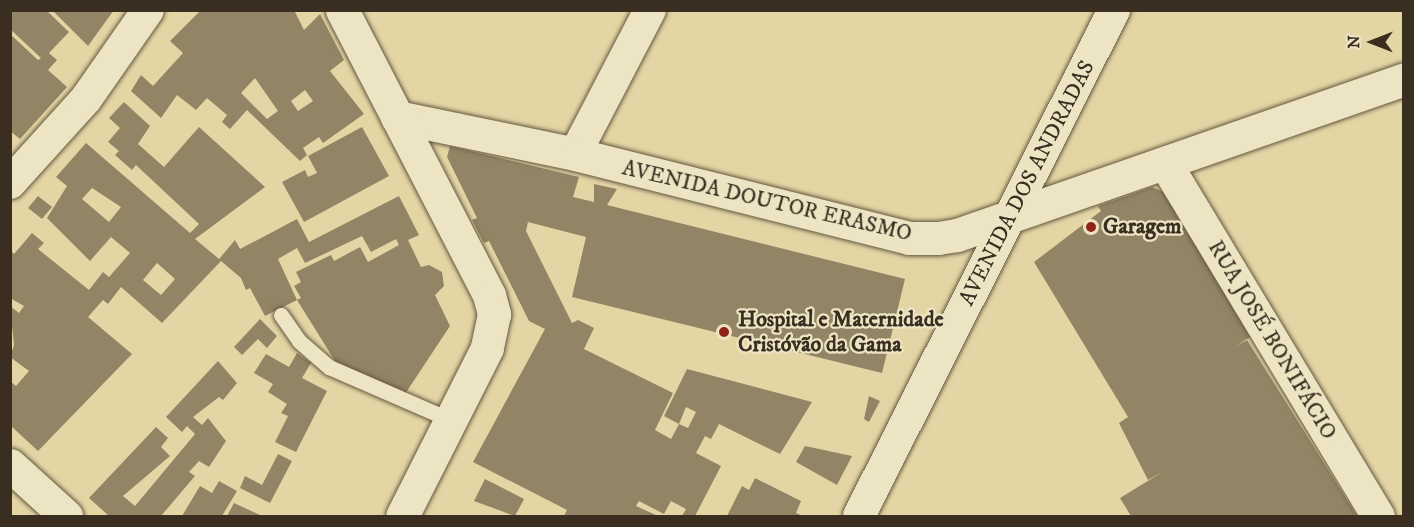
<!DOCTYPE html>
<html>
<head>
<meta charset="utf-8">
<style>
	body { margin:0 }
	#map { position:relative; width:1414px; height:527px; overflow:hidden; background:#e4d6a4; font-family:"IM FELL DW Pica",serif }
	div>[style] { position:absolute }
	.building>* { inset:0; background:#928565 }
	.roads { filter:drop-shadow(0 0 2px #645841) drop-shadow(0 0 2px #645841) }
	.service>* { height:15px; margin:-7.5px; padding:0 7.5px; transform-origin:7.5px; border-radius:7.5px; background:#ede4c4 }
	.minor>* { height:32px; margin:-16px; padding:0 16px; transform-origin:16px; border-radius:16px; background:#ede4c4 }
	.tertiary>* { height:33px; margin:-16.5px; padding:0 16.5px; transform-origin:16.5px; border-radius:16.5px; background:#ede4c4 }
	.secondary>* { height:33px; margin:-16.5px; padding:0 16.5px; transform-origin:16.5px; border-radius:16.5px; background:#ede4c4 }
	.dots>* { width:16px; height:16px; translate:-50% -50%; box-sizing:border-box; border:3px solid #ede4c4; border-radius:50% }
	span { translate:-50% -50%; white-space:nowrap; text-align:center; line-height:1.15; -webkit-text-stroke:4.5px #ede4c4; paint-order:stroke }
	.street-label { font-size:22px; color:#392e20 }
	.poi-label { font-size:22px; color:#392e20; font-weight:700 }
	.left { translate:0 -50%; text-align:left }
	.frame { position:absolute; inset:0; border:12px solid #392e20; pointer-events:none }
	.north { position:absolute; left:1342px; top:12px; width:60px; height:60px; -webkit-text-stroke:4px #ede4c4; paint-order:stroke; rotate:270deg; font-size:16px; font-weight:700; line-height:24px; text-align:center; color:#392e20 }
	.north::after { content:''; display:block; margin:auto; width:21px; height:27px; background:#392e20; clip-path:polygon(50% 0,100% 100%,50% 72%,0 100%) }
</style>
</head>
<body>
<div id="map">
	<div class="building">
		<i style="clip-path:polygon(10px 10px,46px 10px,69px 32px,49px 53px,57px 60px,48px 70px,67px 87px,20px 139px,10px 131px,10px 34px,38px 60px,41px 58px,10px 29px)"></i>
		<i style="clip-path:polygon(52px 10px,114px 10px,88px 46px)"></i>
		<i style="clip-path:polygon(evenodd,201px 10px,294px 10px,304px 30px,320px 14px,344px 60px,330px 71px,364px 114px,323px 143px,319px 137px,303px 148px,307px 155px,300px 161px,247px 110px,230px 129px,222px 122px,227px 115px,207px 98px,196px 110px,177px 95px,161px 118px,131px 91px,141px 75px,153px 86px,183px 53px,170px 41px,201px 10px,255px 78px,278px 111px,267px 119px,241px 93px,255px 78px,201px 10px,305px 90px,313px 101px,298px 111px,291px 101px,305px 90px)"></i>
		<i style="clip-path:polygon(evenodd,124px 102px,150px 126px,138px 144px,164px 167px,199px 127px,265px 187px,195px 239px,219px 259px,235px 240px,240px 249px,297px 219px,309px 242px,399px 196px,419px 235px,408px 240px,421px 267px,429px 265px,442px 272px,444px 286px,435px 295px,450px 326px,405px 394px,340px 369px,297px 300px,265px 316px,250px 288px,246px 290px,241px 278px,221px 261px,162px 323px,121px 287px,108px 304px,103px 300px,88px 317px,132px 354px,38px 451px,10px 425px,10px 381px,16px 386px,29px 371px,10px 357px,14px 345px,10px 306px,19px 313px,24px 306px,10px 298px,10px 250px,14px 254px,32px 233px,44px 243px,38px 249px,89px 290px,103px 272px,109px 277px,130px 253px,111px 237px,90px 261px,47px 218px,67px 186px,56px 177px,86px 143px,190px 233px,199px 224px,136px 165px,132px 170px,115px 155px,119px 151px,108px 142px,120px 128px,109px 118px,124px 102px,92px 188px,121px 207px,109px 222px,82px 199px,92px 188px,124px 102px,362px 236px,371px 252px,396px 239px,399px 245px,368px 262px,360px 247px,334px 261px,331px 255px,296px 272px,301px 282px,294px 286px,301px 298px,297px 300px,278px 259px,297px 248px,305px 263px,362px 236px,124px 102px,157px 263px,175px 279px,161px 295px,143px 280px,157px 263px)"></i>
		<i style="clip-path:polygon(362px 127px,389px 176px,304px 222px,282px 182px,305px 170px,308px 177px,317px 173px,308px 156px)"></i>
		<i style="clip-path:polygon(450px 146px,579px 177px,573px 197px,594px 202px,594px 184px,617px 189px,607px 205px,905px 279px,882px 373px,572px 297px,586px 237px,528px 222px,526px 231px,572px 323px,578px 320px,594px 328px,584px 349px,673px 393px,655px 430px,671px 439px,679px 424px,688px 428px,696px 412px,686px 407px,679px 424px,664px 416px,687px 369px,812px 402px,780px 454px,719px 424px,711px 439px,705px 436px,696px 453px,721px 466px,695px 516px,682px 516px,686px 509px,671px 501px,664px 514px,639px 501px,636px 506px,658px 516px,564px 516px,567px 510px,473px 462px,545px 329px,529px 321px,489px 241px,484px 243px,472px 220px,477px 218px,447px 157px)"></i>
		<i style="clip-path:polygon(1152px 187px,1166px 193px,1250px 337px,1236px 346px,1247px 340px,1357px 516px,1131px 516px,1120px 498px,1164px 471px,1148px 480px,1119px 423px,1128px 417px,1034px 262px,1101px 211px,1098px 206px)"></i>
		<i style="clip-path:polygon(38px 196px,52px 207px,42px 219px,28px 208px)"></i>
		<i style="clip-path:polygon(260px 319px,277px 336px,267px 348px,258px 339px,242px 355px,234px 347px)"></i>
		<i style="clip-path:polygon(297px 353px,311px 363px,302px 378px,327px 391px,296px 452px,275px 442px,288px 416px,281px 413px,287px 404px,268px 392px,273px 384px,254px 373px,266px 354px,289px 367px)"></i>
		<i style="clip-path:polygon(218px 361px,237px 383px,223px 400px,219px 397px,193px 417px,202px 425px,208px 418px,226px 441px,209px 467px,199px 461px,189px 472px,195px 476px,161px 516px,109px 516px,89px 498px,156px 427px,168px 438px,161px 447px,170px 456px,123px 496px,135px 506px,195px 434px,187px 426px,182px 432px,166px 417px)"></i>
		<i style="clip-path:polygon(869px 396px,880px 401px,869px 422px,864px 419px)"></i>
		<i style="clip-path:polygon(805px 446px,852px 456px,837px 485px,796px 462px)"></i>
		<i style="clip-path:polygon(278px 454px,292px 461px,270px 503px,240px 488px,245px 476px,262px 485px)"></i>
		<i style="clip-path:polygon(755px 478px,801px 501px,796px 513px,803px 516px,727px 516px,742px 486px,749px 490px)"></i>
		<i style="clip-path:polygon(485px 479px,524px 499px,515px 516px,474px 501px)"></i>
		<i style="clip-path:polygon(219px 481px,237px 491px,222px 516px,182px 516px,200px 486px,212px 493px)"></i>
		<i style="clip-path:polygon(234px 503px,262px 516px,227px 516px)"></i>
	</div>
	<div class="roads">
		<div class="service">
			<i style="left:281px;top:315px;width:32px;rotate:55deg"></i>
			<i style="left:299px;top:341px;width:40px;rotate:41deg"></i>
			<i style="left:329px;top:367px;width:133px;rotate:23.5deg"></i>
		</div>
		<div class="minor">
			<i style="left:575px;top:154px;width:162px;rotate:-62.5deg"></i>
			<i style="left:10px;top:183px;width:113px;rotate:-47.9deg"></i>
			<i style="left:86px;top:99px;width:108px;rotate:-55.1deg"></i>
			<i style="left:859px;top:516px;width:567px;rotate:-63.25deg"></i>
		</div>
		<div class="tertiary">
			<i style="left:397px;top:117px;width:182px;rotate:11.7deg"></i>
			<i style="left:575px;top:154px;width:344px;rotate:14.1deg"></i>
			<i style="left:909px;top:238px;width:29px"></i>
			<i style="left:938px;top:238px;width:19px;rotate:-9deg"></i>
			<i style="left:957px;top:235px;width:473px;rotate:-19.2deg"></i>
			<i style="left:1165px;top:163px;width:412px;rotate:58.9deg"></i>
			<i style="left:10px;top:465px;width:76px;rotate:42.3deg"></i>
		</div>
		<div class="secondary">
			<i style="left:342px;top:10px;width:321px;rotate:62.7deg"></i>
			<i style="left:489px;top:295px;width:20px;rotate:75deg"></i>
			<i style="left:494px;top:314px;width:35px;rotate:102deg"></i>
			<i style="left:487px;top:348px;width:188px;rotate:116.8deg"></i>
		</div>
	</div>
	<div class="dots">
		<i style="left:1091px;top:227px;background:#8f2418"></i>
		<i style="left:724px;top:332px;background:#8f2418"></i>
	</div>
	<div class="street-label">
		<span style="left:1027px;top:183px;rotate:-63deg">AVENIDA DOS ANDRADAS</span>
		<span style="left:767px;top:201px;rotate:13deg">AVENIDA DOUTOR ERASMO</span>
		<span style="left:1272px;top:340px;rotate:59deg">RUA JOSÉ BONIFÁCIO</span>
	</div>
	<div class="poi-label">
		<span class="left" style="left:1103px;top:227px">Garagem</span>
		<span class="left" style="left:738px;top:332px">Hospital e Maternidade<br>Cristóvão da Gama</span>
	</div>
	<div class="frame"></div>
	<div class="north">N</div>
</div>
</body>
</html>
